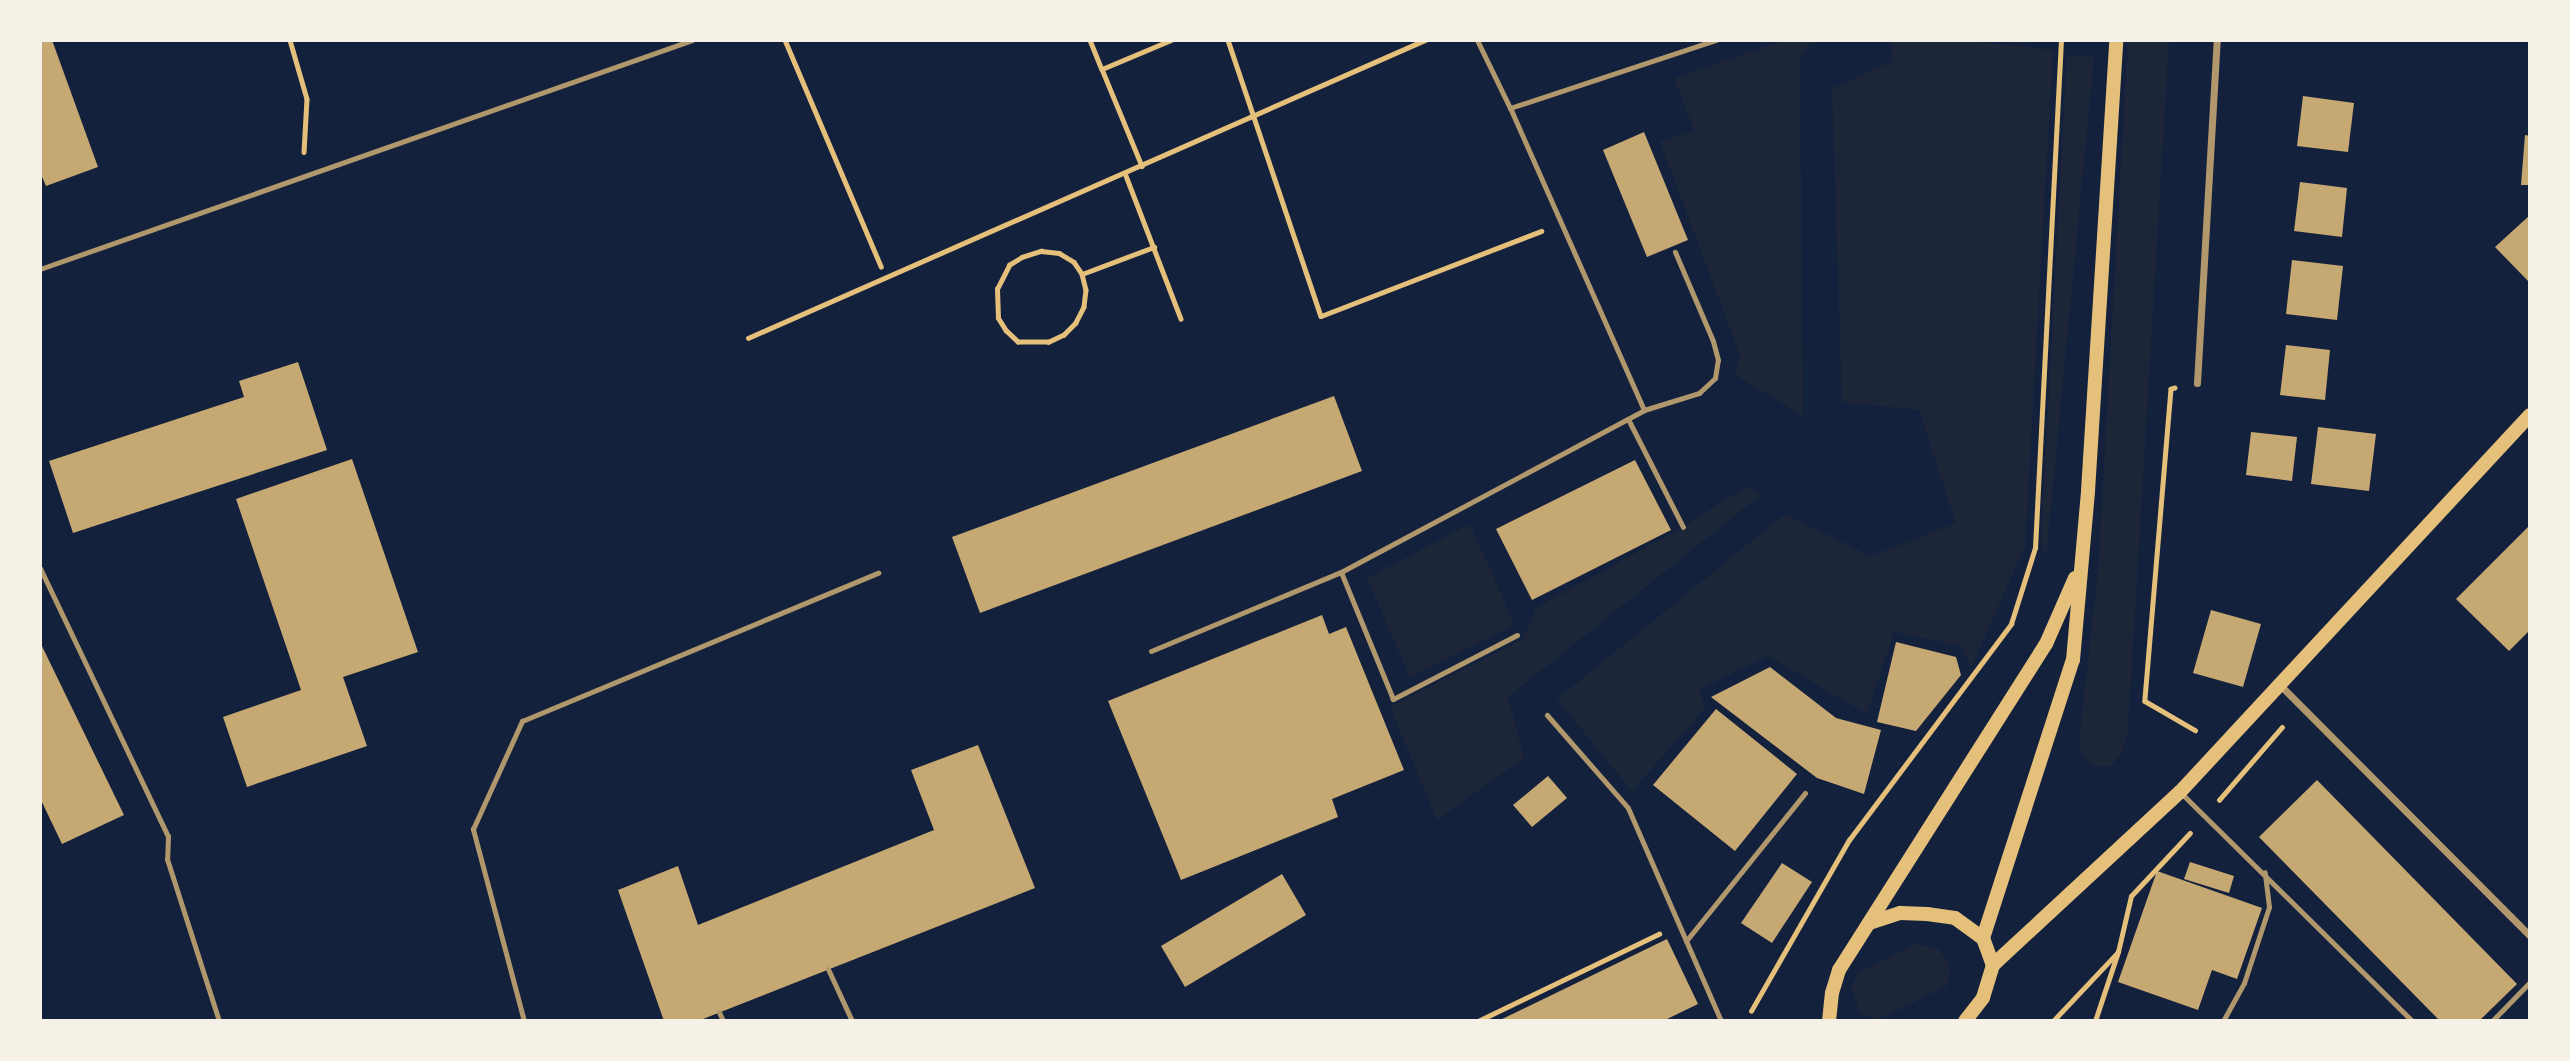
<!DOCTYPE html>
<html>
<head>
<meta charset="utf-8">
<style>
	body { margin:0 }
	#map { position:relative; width:2570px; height:1061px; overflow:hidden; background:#14213d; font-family:"Fira Sans Condensed",sans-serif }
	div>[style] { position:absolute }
	.green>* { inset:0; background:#1d2539 }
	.building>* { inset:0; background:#c6a872 }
	.path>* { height:4.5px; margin:-2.25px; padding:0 2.25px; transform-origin:2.25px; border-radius:2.25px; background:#e5c07b }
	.service>* { height:5px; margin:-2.5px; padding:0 2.5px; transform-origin:2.5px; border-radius:2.5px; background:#b1986c }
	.minor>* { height:7px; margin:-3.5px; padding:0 3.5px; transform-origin:3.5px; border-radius:3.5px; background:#b1986c }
	.secondary>* { height:14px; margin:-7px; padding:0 7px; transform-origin:7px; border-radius:7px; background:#e5c07b }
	span { translate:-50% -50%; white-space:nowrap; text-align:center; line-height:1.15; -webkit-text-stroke:5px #f6f1e7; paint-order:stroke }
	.frame { position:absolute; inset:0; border:42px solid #f6f1e7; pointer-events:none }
</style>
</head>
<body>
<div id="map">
	<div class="green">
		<i style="clip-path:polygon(1786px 40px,1812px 40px,1800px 60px,1803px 416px,1735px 375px,1740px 355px,1660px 142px,1694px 130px,1674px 78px)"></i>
		<i style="clip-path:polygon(1892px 40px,1958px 40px,2053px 50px,2025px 546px,1971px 668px,1962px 646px,1894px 632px,1867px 714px,1768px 656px,1699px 690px,1705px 708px,1632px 791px,1557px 699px,1785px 514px,1871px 556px,1956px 523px,1919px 410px,1842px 402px,1832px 88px,1891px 62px)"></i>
		<i style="clip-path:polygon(2128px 40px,2169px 40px,2128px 730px,2122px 752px,2111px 766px,2092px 767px,2080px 750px,2080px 732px,2098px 571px)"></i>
		<i style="clip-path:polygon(2067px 55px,2094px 57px,2046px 559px,2041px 541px)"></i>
		<i style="clip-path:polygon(1747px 486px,1762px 494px,1508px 697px,1524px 758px,1437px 820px,1390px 707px,1523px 639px,1536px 608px,1683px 527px)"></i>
		<i style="clip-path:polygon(1470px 524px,1515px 625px,1410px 677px,1367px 578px)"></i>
		<i style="clip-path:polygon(1915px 944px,1938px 949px,1944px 956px,1950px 968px,1946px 987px,1879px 1019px,1861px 1014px,1852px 992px,1853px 982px,1859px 973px)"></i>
	</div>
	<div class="building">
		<i style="clip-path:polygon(40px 40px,52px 40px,98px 167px,46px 186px,40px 172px)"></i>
		<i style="clip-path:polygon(2303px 96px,2354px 103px,2348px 152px,2297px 146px)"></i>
		<i style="clip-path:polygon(1644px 132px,1688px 240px,1647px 257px,1603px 150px)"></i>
		<i style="clip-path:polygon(2525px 135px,2530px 136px,2530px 185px,2521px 185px)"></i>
		<i style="clip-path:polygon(2300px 182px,2347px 188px,2342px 237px,2294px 231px)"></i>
		<i style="clip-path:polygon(2530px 215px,2530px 283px,2495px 247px)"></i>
		<i style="clip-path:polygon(2292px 260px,2343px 266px,2337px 320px,2286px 314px)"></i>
		<i style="clip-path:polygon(2286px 345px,2330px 350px,2325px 400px,2280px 395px)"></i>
		<i style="clip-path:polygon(298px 362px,327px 450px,73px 533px,49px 461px,244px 397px,239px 381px)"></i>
		<i style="clip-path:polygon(1334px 396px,1362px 471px,980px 613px,952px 537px)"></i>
		<i style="clip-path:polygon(2318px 427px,2376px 434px,2369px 491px,2311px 484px)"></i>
		<i style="clip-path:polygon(2251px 432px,2297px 437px,2292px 481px,2246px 475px)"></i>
		<i style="clip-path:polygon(352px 459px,418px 652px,343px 677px,367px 746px,247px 787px,223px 717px,301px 690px,236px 499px)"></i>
		<i style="clip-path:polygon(1635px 460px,1671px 530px,1532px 600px,1496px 529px)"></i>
		<i style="clip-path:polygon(2530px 525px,2530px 630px,2509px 651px,2456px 599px)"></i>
		<i style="clip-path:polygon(2211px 610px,2261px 624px,2243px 687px,2193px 673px)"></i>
		<i style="clip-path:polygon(1322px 615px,1329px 634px,1346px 627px,1404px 770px,1332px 799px,1338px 817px,1181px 880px,1108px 701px)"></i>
		<i style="clip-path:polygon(40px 642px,124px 815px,62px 844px,40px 798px)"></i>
		<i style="clip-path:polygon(1896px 642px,1956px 657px,1961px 675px,1916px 731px,1877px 722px)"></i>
		<i style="clip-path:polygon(1770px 667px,1836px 718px,1881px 730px,1864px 794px,1817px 778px,1711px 697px)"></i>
		<i style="clip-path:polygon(1716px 709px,1797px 774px,1735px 851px,1653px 785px)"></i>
		<i style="clip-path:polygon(978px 745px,1035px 888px,698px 1021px,664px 1021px,618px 890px,678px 866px,698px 925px,934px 830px,911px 770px)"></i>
		<i style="clip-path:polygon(1548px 776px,1567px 798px,1532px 827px,1513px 805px)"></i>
		<i style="clip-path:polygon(2317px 780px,2517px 984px,2479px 1021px,2440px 1021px,2259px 837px)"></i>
		<i style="clip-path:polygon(2190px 862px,2234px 876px,2229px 893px,2184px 879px)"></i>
		<i style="clip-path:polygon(1782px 863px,1812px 882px,1772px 943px,1741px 923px)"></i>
		<i style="clip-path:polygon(2157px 871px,2262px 908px,2237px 979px,2212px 970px,2198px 1010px,2118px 982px)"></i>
		<i style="clip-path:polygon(1282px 874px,1306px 915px,1185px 987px,1161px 946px)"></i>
		<i style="clip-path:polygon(1667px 939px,1698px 1004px,1663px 1021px,1498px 1021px)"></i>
	</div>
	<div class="path">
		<i style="left:290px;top:40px;width:61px;rotate:73.9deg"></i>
		<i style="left:307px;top:99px;width:53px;rotate:93.2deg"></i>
		<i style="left:785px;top:40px;width:246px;rotate:67deg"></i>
		<i style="left:1090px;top:40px;width:31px;rotate:68deg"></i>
		<i style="left:1102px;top:69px;width:75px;rotate:-22.8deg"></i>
		<i style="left:1228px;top:40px;width:291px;rotate:71.4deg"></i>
		<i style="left:1321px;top:316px;width:236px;rotate:-21.1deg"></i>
		<i style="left:1102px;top:69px;width:105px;rotate:67.6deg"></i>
		<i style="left:1125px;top:173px;width:156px;rotate:69deg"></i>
		<i style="left:1082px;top:274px;width:16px;rotate:76deg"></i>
		<i style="left:1086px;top:290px;width:17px;rotate:97deg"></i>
		<i style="left:1084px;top:307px;width:18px;rotate:117deg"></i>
		<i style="left:1076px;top:323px;width:17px;rotate:135deg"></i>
		<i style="left:1064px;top:335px;width:17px;rotate:155deg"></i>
		<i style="left:1049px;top:342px;width:31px;rotate:180deg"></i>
		<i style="left:1018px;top:342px;width:16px;rotate:-137deg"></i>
		<i style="left:1006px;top:331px;width:15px;rotate:-122deg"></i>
		<i style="left:998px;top:318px;width:29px;rotate:-92deg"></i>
		<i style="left:997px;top:289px;width:27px;rotate:-63deg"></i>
		<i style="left:1009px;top:265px;width:15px;rotate:-32deg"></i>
		<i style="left:1022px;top:257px;width:20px;rotate:-18deg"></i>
		<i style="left:1041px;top:251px;width:18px;rotate:6deg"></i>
		<i style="left:1059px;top:253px;width:17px;rotate:31deg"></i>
		<i style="left:1074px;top:262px;width:14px;rotate:56deg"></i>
		<i style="left:1082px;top:274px;width:77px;rotate:-20.6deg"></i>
		<i style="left:748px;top:338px;width:740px;rotate:-23.76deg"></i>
		<i style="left:2175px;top:388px;width:4px;rotate:166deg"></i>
		<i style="left:2171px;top:389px;width:313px;rotate:94.8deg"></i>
		<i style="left:2145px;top:701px;width:58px;rotate:30.1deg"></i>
		<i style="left:2219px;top:800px;width:96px;rotate:-49.2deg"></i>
		<i style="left:1751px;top:1011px;width:197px;rotate:-60.2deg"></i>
		<i style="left:1849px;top:840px;width:270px;rotate:-53.1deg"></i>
		<i style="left:2011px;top:624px;width:80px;rotate:-72.5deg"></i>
		<i style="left:2035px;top:548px;width:509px;rotate:-87.07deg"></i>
		<i style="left:1478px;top:1021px;width:201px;rotate:-25.7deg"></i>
		<i style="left:2053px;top:1021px;width:93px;rotate:-46.7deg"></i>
		<i style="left:2095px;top:1021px;width:73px;rotate:-71.6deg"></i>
		<i style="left:2118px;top:952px;width:57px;rotate:-76.9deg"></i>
		<i style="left:2131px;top:896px;width:86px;rotate:-46.9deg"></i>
	</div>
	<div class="service">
		<i style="left:1477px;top:40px;width:76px;rotate:64.1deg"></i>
		<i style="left:40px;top:269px;width:691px;rotate:-19.35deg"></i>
		<i style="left:1644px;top:410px;width:58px;rotate:-17.2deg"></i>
		<i style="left:1699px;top:393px;width:22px;rotate:-43deg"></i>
		<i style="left:1715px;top:378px;width:18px;rotate:-81deg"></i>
		<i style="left:1718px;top:360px;width:20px;rotate:-105deg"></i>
		<i style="left:1713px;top:341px;width:97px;rotate:-113.1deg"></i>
		<i style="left:1628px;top:419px;width:121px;rotate:63deg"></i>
		<i style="left:40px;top:568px;width:297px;rotate:64.5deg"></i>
		<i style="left:168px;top:836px;width:23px;rotate:92deg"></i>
		<i style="left:167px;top:859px;width:170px;rotate:72.2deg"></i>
		<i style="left:1517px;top:635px;width:140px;rotate:152.7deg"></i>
		<i style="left:1393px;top:699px;width:137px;rotate:-112.3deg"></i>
		<i style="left:1341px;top:572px;width:344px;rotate:-28.1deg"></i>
		<i style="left:1644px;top:410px;width:330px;rotate:-113.9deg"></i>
		<i style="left:1510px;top:108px;width:217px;rotate:-18.3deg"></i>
		<i style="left:1151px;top:651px;width:206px;rotate:-22.6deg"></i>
		<i style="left:1547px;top:715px;width:123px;rotate:48.9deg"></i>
		<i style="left:1628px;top:808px;width:232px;rotate:66.4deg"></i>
		<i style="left:2180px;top:792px;width:326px;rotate:44.6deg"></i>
		<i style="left:1686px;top:941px;width:190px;rotate:-51.2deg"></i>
		<i style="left:828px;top:969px;width:57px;rotate:65.2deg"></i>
		<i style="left:719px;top:1012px;width:10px;rotate:66deg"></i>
		<i style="left:524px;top:1021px;width:199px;rotate:-104.9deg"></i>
		<i style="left:473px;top:829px;width:119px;rotate:-65.6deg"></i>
		<i style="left:522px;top:721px;width:386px;rotate:-22.6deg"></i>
		<i style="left:2223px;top:1021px;width:43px;rotate:-61.1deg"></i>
		<i style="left:2244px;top:983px;width:80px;rotate:-71.8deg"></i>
		<i style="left:2269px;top:907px;width:35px;rotate:-97deg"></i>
		<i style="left:2492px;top:1021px;width:54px;rotate:-45.7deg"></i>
	</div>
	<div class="minor">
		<i style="left:2197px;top:383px;width:344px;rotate:-86.7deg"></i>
		<i style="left:2280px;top:685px;width:354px;rotate:45.1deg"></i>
	</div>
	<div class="secondary">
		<i style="left:1869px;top:923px;width:33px;rotate:-18deg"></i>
		<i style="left:1900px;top:913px;width:27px;rotate:2deg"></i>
		<i style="left:1927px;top:914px;width:28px;rotate:8deg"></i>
		<i style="left:1955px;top:918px;width:34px;rotate:36deg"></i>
		<i style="left:1983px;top:938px;width:29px;rotate:70deg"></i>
		<i style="left:1993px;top:965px;width:34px;rotate:107deg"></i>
		<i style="left:1983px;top:998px;width:29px;rotate:128deg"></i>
		<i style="left:1983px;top:938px;width:292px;rotate:-72.1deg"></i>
		<i style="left:2073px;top:660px;width:170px;rotate:-84.9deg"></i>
		<i style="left:2088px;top:491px;width:452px;rotate:-86.4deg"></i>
		<i style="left:1993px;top:965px;width:255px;rotate:-42.8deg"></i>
		<i style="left:2180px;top:792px;width:514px;rotate:-47.13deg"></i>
		<i style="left:1829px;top:1021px;width:28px;rotate:-84deg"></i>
		<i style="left:1832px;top:993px;width:24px;rotate:-73deg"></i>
		<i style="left:1839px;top:970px;width:386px;rotate:-57.6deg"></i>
		<i style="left:2046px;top:644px;width:72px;rotate:-66.3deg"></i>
	</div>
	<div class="frame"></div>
</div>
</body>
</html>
